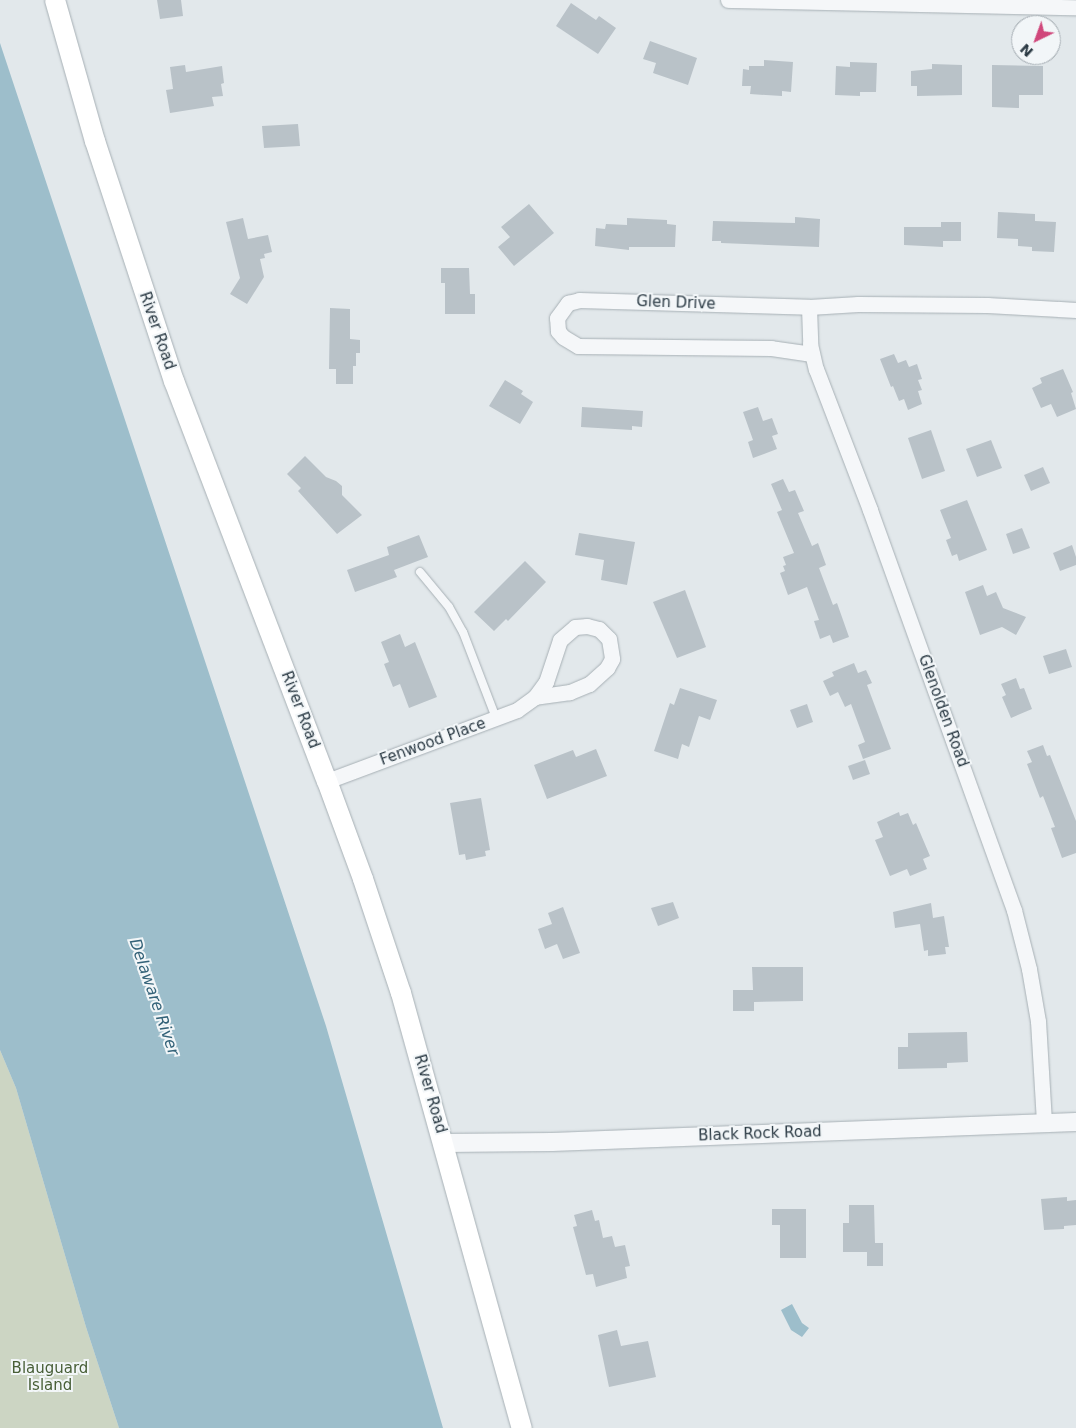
<!DOCTYPE html>
<html>
<head>
<meta charset="utf-8">
<style>
	body { margin:0 }
	#map { position:relative; width:1076px; height:1428px; overflow:hidden; background:#e2e8eb; font-family:"DejaVu Sans",sans-serif }
	div>[style] { position:absolute }
	.green>* { inset:0; background:#ccd5c3 }
	.water>* { inset:0; background:#9dbecb }
	.building>* { inset:0; background:#b9c2c8 }
	.roads { filter:drop-shadow(0 0 1px #a7b0b5) drop-shadow(0 0 1px #a7b0b5) }
	.service>* { height:8px; margin:-4px; padding:0 4px; transform-origin:4px; border-radius:4px; background:#f5f7f9 }
	.minor>* { height:15px; margin:-7.5px; padding:0 7.5px; transform-origin:7.5px; border-radius:7.5px; background:#f5f7f9 }
	.tertiary>* { height:18px; margin:-9px; padding:0 9px; transform-origin:9px; border-radius:9px; background:#f5f7f9 }
	.secondary>* { height:20px; margin:-10px; padding:0 10px; transform-origin:10px; border-radius:10px; background:#fff }
	span { translate:-50% -50%; white-space:nowrap; text-align:center; line-height:1.15; -webkit-text-stroke:4px #f2f6f8; paint-order:stroke }
	.street-label { font-size:15px; color:#2a3943 }
	.park-label { font-size:15px; color:#485f37 }
	.water-label { font-size:16px; color:#336278; font-style:italic }
	.north { position:absolute; left:1011px; top:15px; width:50px; height:50px; box-sizing:border-box; background:#f2f6f8; border:1px solid #a2aab0; border-radius:50%; rotate:222deg; font-size:14px; font-weight:700; line-height:20px; text-align:center; color:#2a3943 }
	.north::after { content:''; display:block; margin:auto; width:18px; height:22px; background:#d0477b; clip-path:polygon(50% 0,100% 100%,50% 72%,0 100%) }
</style>
</head>
<body>
<div id="map">
	<div class="green">
		<i style="clip-path:polygon(0 1050px,16px 1088px,86px 1327px,119px 1428px,0 1428px)"></i>
	</div>
	<div class="water">
		<i style="clip-path:polygon(0 43px,326px 1026px,443px 1428px,119px 1428px,86px 1327px,16px 1088px,0 1050px)"></i>
		<i style="clip-path:polygon(792px 1304px,802px 1323px,809px 1328px,802px 1337px,791px 1330px,781px 1310px)"></i>
	</div>
	<div class="building">
		<i style="clip-path:polygon(157px 0,181px 0,183px 16px,160px 19px)"></i>
		<i style="clip-path:polygon(571px 3px,596px 20px,599px 16px,616px 28px,598px 54px,556px 26px)"></i>
		<i style="clip-path:polygon(650px 41px,697px 58px,688px 85px,653px 73px,656px 63px,643px 59px)"></i>
		<i style="clip-path:polygon(764px 60px,793px 62px,791px 92px,782px 91px,782px 96px,750px 94px,751px 86px,742px 86px,743px 69px,749px 70px,749px 66px,764px 66px)"></i>
		<i style="clip-path:polygon(850px 62px,877px 63px,876px 92px,860px 92px,860px 96px,835px 95px,836px 66px,850px 67px)"></i>
		<i style="clip-path:polygon(932px 64px,962px 65px,962px 95px,917px 96px,917px 86px,911px 86px,911px 71px,932px 69px)"></i>
		<i style="clip-path:polygon(185px 65px,186px 72px,222px 66px,224px 83px,221px 84px,223px 96px,212px 97px,214px 106px,170px 113px,166px 90px,173px 89px,170px 67px)"></i>
		<i style="clip-path:polygon(992px 65px,1043px 66px,1043px 95px,1019px 95px,1019px 108px,992px 107px)"></i>
		<i style="clip-path:polygon(298px 124px,300px 146px,264px 148px,262px 126px)"></i>
		<i style="clip-path:polygon(529px 204px,554px 233px,514px 266px,498px 247px,510px 237px,501px 227px)"></i>
		<i style="clip-path:polygon(998px 212px,1035px 214px,1035px 221px,1056px 222px,1054px 252px,1032px 251px,1032px 247px,1018px 246px,1018px 239px,997px 238px)"></i>
		<i style="clip-path:polygon(795px 217px,820px 219px,819px 247px,721px 243px,721px 241px,712px 241px,713px 221px,795px 223px)"></i>
		<i style="clip-path:polygon(243px 218px,248px 239px,268px 235px,272px 252px,264px 254px,265px 258px,260px 259px,264px 277px,247px 304px,230px 294px,240px 278px,226px 222px)"></i>
		<i style="clip-path:polygon(627px 218px,667px 220px,667px 224px,676px 225px,675px 247px,629px 247px,629px 250px,595px 246px,596px 228px,605px 229px,606px 224px,627px 225px)"></i>
		<i style="clip-path:polygon(941px 222px,961px 222px,961px 241px,943px 241px,943px 247px,904px 245px,904px 227px,941px 227px)"></i>
		<i style="clip-path:polygon(441px 268px,469px 268px,470px 294px,475px 294px,475px 314px,445px 314px,445px 283px,441px 283px)"></i>
		<i style="clip-path:polygon(330px 308px,350px 309px,350px 339px,360px 340px,360px 353px,356px 353px,356px 366px,353px 366px,353px 384px,336px 384px,336px 369px,329px 369px)"></i>
		<i style="clip-path:polygon(894px 354px,898px 363px,906px 360px,909px 367px,917px 364px,922px 379px,918px 380px,922px 390px,918px 391px,922px 404px,908px 410px,904px 399px,899px 401px,893px 386px,891px 387px,880px 359px)"></i>
		<i style="clip-path:polygon(1063px 369px,1073px 392px,1071px 393px,1076px 409px,1057px 417px,1051px 404px,1041px 408px,1032px 388px,1042px 383px,1040px 378px)"></i>
		<i style="clip-path:polygon(505px 380px,523px 391px,521px 394px,533px 402px,520px 424px,489px 406px)"></i>
		<i style="clip-path:polygon(582px 407px,643px 411px,642px 427px,632px 426px,632px 430px,581px 427px)"></i>
		<i style="clip-path:polygon(758px 407px,763px 421px,772px 418px,778px 434px,772px 436px,777px 449px,753px 458px,748px 442px,753px 440px,743px 412px)"></i>
		<i style="clip-path:polygon(931px 430px,945px 471px,922px 479px,908px 438px)"></i>
		<i style="clip-path:polygon(991px 440px,1002px 468px,977px 477px,966px 449px)"></i>
		<i style="clip-path:polygon(305px 456px,326px 477px,336px 481px,342px 486px,342px 495px,362px 515px,337px 534px,298px 491px,301px 488px,287px 474px)"></i>
		<i style="clip-path:polygon(1043px 467px,1050px 483px,1031px 491px,1024px 475px)"></i>
		<i style="clip-path:polygon(783px 479px,789px 492px,795px 490px,804px 511px,798px 513px,812px 546px,818px 543px,826px 565px,819px 568px,833px 605px,837px 603px,849px 637px,833px 643px,830px 635px,820px 639px,814px 621px,819px 620px,807px 587px,788px 595px,780px 573px,785px 571px,783px 566px,786px 565px,783px 557px,794px 553px,777px 512px,782px 510px,771px 484px)"></i>
		<i style="clip-path:polygon(967px 500px,987px 550px,959px 561px,957px 554px,952px 556px,946px 540px,951px 538px,940px 510px)"></i>
		<i style="clip-path:polygon(1022px 528px,1030px 548px,1013px 554px,1006px 534px)"></i>
		<i style="clip-path:polygon(579px 533px,635px 542px,627px 585px,601px 580px,604px 560px,575px 555px)"></i>
		<i style="clip-path:polygon(419px 535px,428px 557px,394px 570px,397px 577px,355px 592px,347px 570px,389px 555px,387px 547px)"></i>
		<i style="clip-path:polygon(1072px 545px,1076px 557px,1076px 565px,1060px 571px,1053px 553px)"></i>
		<i style="clip-path:polygon(525px 561px,546px 582px,508px 621px,506px 619px,494px 631px,474px 612px)"></i>
		<i style="clip-path:polygon(983px 585px,987px 596px,996px 592px,1003px 608px,1026px 617px,1016px 635px,1002px 627px,980px 635px,965px 592px)"></i>
		<i style="clip-path:polygon(685px 590px,706px 647px,677px 658px,653px 602px)"></i>
		<i style="clip-path:polygon(400px 634px,405px 647px,415px 642px,437px 697px,409px 708px,400px 684px,393px 687px,384px 664px,389px 662px,381px 642px)"></i>
		<i style="clip-path:polygon(1066px 649px,1072px 667px,1049px 674px,1043px 656px)"></i>
		<i style="clip-path:polygon(854px 663px,858px 673px,866px 670px,872px 683px,867px 685px,891px 749px,863px 759px,858px 745px,865px 742px,851px 704px,845px 707px,838px 692px,830px 696px,823px 681px,834px 676px,832px 672px)"></i>
		<i style="clip-path:polygon(1016px 678px,1020px 689px,1024px 688px,1032px 709px,1011px 718px,1002px 697px,1006px 695px,1001px 684px)"></i>
		<i style="clip-path:polygon(680px 688px,717px 700px,710px 720px,699px 716px,689px 747px,682px 744px,678px 759px,654px 751px,670px 703px,674px 705px)"></i>
		<i style="clip-path:polygon(807px 704px,813px 722px,797px 728px,790px 710px)"></i>
		<i style="clip-path:polygon(1043px 745px,1047px 756px,1050px 755px,1076px 821px,1076px 853px,1062px 858px,1051px 828px,1055px 827px,1043px 796px,1040px 798px,1027px 764px,1032px 762px,1027px 751px)"></i>
		<i style="clip-path:polygon(596px 749px,607px 776px,547px 799px,534px 765px,573px 750px,576px 757px)"></i>
		<i style="clip-path:polygon(865px 760px,870px 774px,853px 780px,848px 766px)"></i>
		<i style="clip-path:polygon(481px 798px,490px 850px,485px 851px,486px 856px,466px 860px,465px 854px,459px 855px,450px 803px)"></i>
		<i style="clip-path:polygon(899px 812px,900px 816px,908px 813px,913px 825px,916px 823px,930px 856px,923px 859px,927px 869px,910px 876px,907px 869px,890px 876px,875px 840px,883px 837px,877px 822px)"></i>
		<i style="clip-path:polygon(673px 902px,679px 918px,658px 926px,651px 908px)"></i>
		<i style="clip-path:polygon(931px 903px,933px 918px,944px 916px,949px 947px,945px 947px,946px 954px,928px 956px,928px 950px,924px 951px,920px 924px,895px 928px,893px 912px)"></i>
		<i style="clip-path:polygon(563px 907px,580px 953px,563px 959px,557px 944px,545px 949px,538px 929px,552px 924px,548px 913px)"></i>
		<i style="clip-path:polygon(752px 967px,803px 967px,803px 1001px,754px 1002px,754px 1011px,733px 1011px,733px 990px,753px 990px)"></i>
		<i style="clip-path:polygon(967px 1032px,968px 1062px,947px 1063px,947px 1068px,898px 1069px,898px 1047px,908px 1047px,908px 1033px)"></i>
		<i style="clip-path:polygon(1067px 1197px,1067px 1201px,1076px 1200px,1076px 1225px,1064px 1226px,1064px 1229px,1044px 1230px,1041px 1199px)"></i>
		<i style="clip-path:polygon(849px 1205px,874px 1205px,875px 1243px,883px 1243px,883px 1266px,867px 1266px,867px 1252px,843px 1252px,843px 1223px,849px 1223px)"></i>
		<i style="clip-path:polygon(772px 1209px,806px 1209px,806px 1258px,780px 1258px,780px 1225px,772px 1225px)"></i>
		<i style="clip-path:polygon(592px 1210px,595px 1221px,599px 1220px,603px 1238px,612px 1236px,615px 1247px,625px 1245px,630px 1266px,625px 1267px,627px 1278px,596px 1287px,593px 1274px,586px 1275px,573px 1227px,577px 1226px,574px 1215px)"></i>
		<i style="clip-path:polygon(617px 1330px,621px 1346px,648px 1341px,656px 1377px,609px 1387px,598px 1335px)"></i>
	</div>
	<div class="roads">
		<div class="service">
			<i style="left:420px;top:572px;width:45px;rotate:50.4deg"></i>
			<i style="left:449px;top:607px;width:29px;rotate:61deg"></i>
			<i style="left:463px;top:632px;width:92px;rotate:69deg"></i>
		</div>
		<div class="minor">
			<i style="left:728px;top:0;width:348px;rotate:1.2deg"></i>
			<i style="left:809px;top:307px;width:37px;rotate:88deg"></i>
			<i style="left:810px;top:344px;width:26px;rotate:77deg"></i>
			<i style="left:816px;top:369px;width:151px;rotate:69deg"></i>
			<i style="left:870px;top:510px;width:425px;rotate:70.2deg"></i>
			<i style="left:1014px;top:910px;width:61px;rotate:75.7deg"></i>
			<i style="left:1029px;top:969px;width:53px;rotate:80.2deg"></i>
			<i style="left:1038px;top:1021px;width:102px;rotate:86.6deg"></i>
			<i style="left:812px;top:354px;width:41px;rotate:-171.7deg"></i>
			<i style="left:771px;top:348px;width:193px;rotate:-179.4deg"></i>
			<i style="left:578px;top:346px;width:17px;rotate:-149deg"></i>
			<i style="left:563px;top:337px;width:8px;rotate:-130deg"></i>
			<i style="left:558px;top:331px;width:13px;rotate:-94deg"></i>
			<i style="left:557px;top:318px;width:19px;rotate:-54deg"></i>
			<i style="left:568px;top:303px;width:11px;rotate:-15deg"></i>
			<i style="left:579px;top:300px;width:230px;rotate:1.7deg"></i>
			<i style="left:809px;top:307px;width:49px;rotate:-3.5deg"></i>
			<i style="left:858px;top:304px;width:129px;rotate:0.4deg"></i>
			<i style="left:987px;top:305px;width:89px;rotate:3.2deg"></i>
			<i style="left:587px;top:626px;width:12px;rotate:14deg"></i>
			<i style="left:599px;top:629px;width:14px;rotate:45deg"></i>
			<i style="left:609px;top:639px;width:20px;rotate:81deg"></i>
			<i style="left:612px;top:659px;width:10px;rotate:119deg"></i>
			<i style="left:607px;top:668px;width:24px;rotate:138deg"></i>
			<i style="left:589px;top:684px;width:21px;rotate:157deg"></i>
			<i style="left:570px;top:692px;width:35px;rotate:172deg"></i>
			<i style="left:535px;top:697px;width:19px;rotate:-54deg"></i>
			<i style="left:546px;top:682px;width:44px;rotate:-71.6deg"></i>
			<i style="left:560px;top:640px;width:20px;rotate:-41deg"></i>
			<i style="left:575px;top:627px;width:12px;rotate:-5deg"></i>
			<i style="left:327px;top:781px;width:203px;rotate:-20.5deg"></i>
			<i style="left:517px;top:710px;width:22px;rotate:-36deg"></i>
		</div>
		<div class="tertiary">
			<i style="left:444px;top:1143px;width:108px;rotate:-0.5deg"></i>
			<i style="left:552px;top:1142px;width:524px;rotate:-2.19deg"></i>
		</div>
		<div class="secondary">
			<i style="left:55px;top:0;width:147px;rotate:74.2deg"></i>
			<i style="left:95px;top:141px;width:253px;rotate:71.8deg"></i>
			<i style="left:174px;top:381px;width:428px;rotate:69.1deg"></i>
			<i style="left:327px;top:781px;width:104px;rotate:69.8deg"></i>
			<i style="left:363px;top:879px;width:120px;rotate:71.6deg"></i>
			<i style="left:401px;top:993px;width:452px;rotate:74.5deg"></i>
		</div>
	</div>
	<div class="street-label">
		<span style="left:676px;top:303px;rotate:2deg">Glen Drive</span>
		<span style="left:157px;top:331px;rotate:71deg">River Road</span>
		<span style="left:300px;top:710px;rotate:69deg">River Road</span>
		<span style="left:943px;top:711px;rotate:70deg">Glenolden Road</span>
		<span style="left:433px;top:742px;rotate:-20deg">Fenwood Place</span>
		<span style="left:430px;top:1094px;rotate:74deg">River Road</span>
		<span style="left:760px;top:1134px;rotate:-2deg">Black Rock Road</span>
	</div>
	<div class="park-label">
		<span style="left:50px;top:1377px">Blauguard<br>Island</span>
	</div>
	<div class="water-label">
		<span style="left:154px;top:997px;rotate:71deg">Delaware River</span>
	</div>
	<div class="north">N</div>
</div>
</body>
</html>
